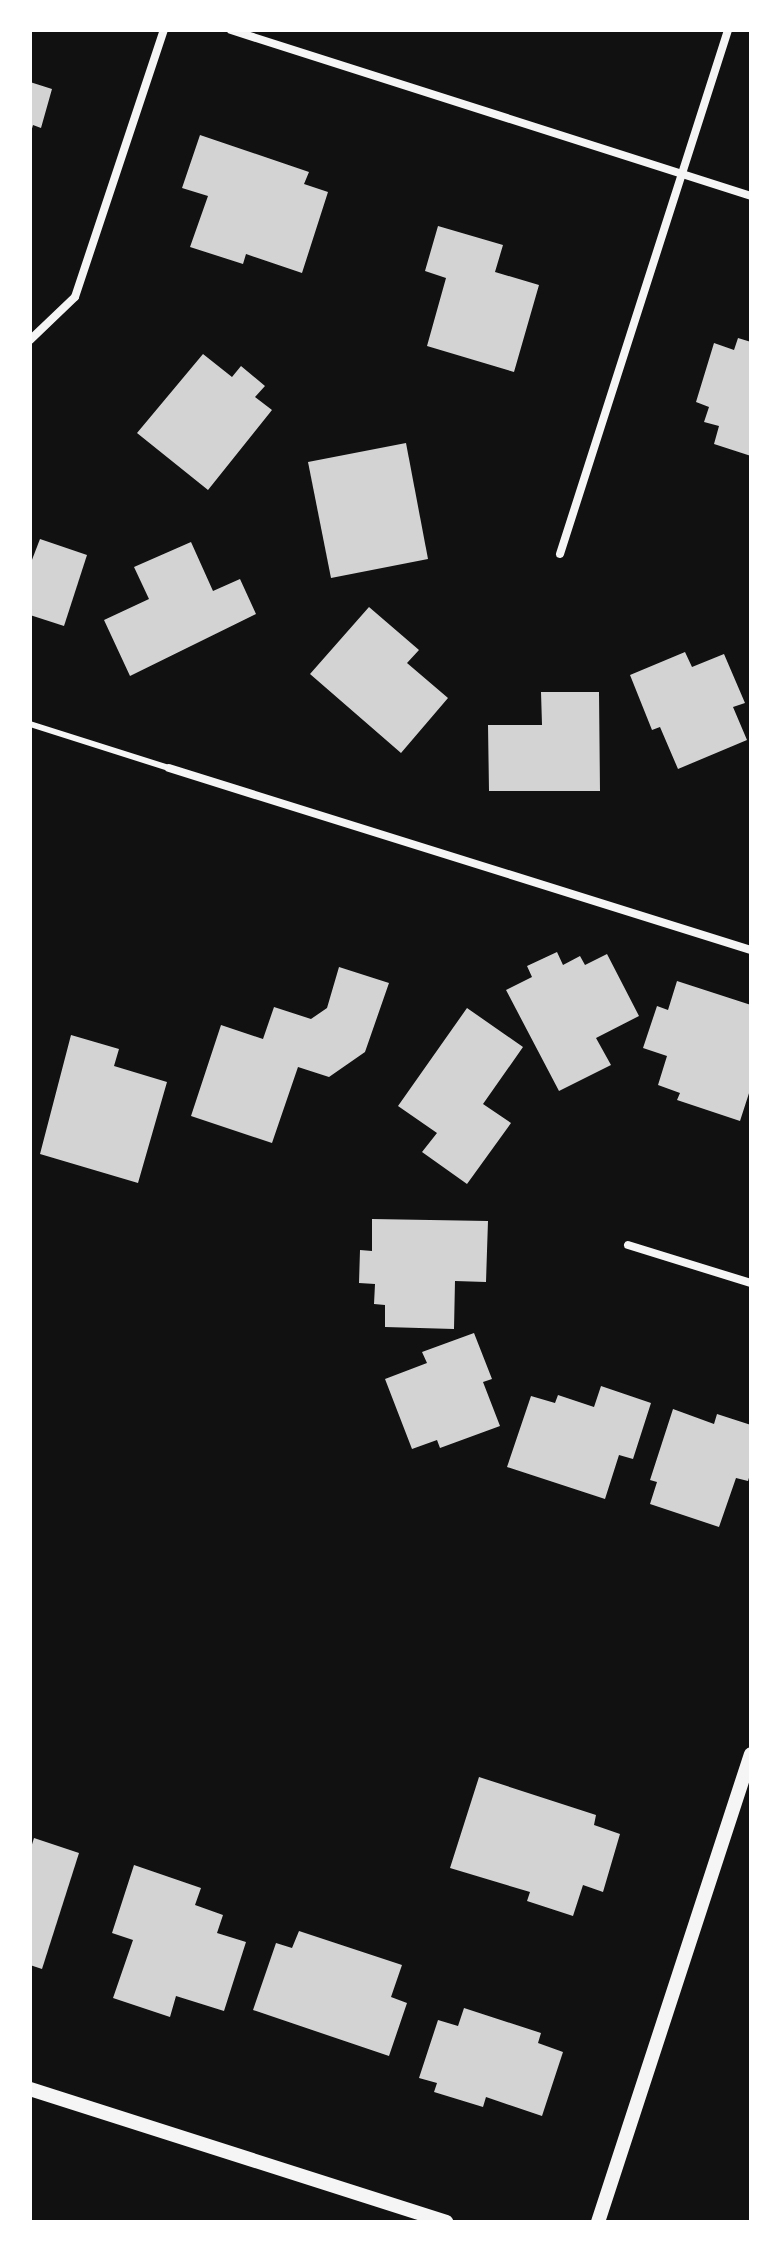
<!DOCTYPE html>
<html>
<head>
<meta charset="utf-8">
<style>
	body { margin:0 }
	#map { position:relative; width:781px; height:2252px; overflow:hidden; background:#111; font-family:"Work Sans",sans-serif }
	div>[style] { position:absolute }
	.building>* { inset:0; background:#d3d3d3 }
	.service>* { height:6px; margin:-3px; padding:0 3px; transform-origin:3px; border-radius:3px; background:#f5f5f5 }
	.minor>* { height:8px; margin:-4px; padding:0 4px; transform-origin:4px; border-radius:4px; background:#f5f5f5 }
	.tertiary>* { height:14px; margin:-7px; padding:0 7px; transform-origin:7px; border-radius:7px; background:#f5f5f5 }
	span { translate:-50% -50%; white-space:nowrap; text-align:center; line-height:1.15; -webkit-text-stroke:7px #fff; paint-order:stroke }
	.frame { position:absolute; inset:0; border:32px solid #fff; pointer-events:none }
</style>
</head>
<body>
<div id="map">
	<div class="building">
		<i style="clip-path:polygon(30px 82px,52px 89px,41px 128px,33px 125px,31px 132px)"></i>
		<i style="clip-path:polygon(200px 135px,309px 172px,304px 184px,328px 192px,302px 273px,246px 254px,243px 264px,190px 247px,208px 196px,182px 188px)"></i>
		<i style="clip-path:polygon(438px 226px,503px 245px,495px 272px,539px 285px,514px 372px,427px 346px,446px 278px,425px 271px)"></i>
		<i style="clip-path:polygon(738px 338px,751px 342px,751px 456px,714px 444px,719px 426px,704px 422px,709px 407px,696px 402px,714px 343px,734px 350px)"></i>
		<i style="clip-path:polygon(203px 354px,232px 377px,241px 366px,265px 386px,255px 397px,272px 410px,208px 490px,137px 433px)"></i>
		<i style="clip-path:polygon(406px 443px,428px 559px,331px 578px,308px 462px)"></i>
		<i style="clip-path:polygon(40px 539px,87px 555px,64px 626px,30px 615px,30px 565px)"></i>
		<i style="clip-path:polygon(191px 542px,213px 591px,240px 579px,256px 614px,130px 676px,104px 620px,149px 599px,134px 567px)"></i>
		<i style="clip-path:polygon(369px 607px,419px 650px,407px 663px,448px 698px,401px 753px,310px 674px)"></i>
		<i style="clip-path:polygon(685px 652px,692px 667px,724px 654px,745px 703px,733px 707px,747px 740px,678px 769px,660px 727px,652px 730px,630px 675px)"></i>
		<i style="clip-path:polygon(541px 692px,599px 692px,600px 791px,489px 791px,488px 725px,542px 725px)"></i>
		<i style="clip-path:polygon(557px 952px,563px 965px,580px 956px,585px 965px,607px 954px,639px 1016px,596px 1038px,611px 1065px,559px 1091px,506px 990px,532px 977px,527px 966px)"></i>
		<i style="clip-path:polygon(339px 967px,389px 983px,365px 1052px,329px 1077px,298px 1067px,272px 1143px,191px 1116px,221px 1025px,263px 1039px,274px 1007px,311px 1019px,327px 1008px)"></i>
		<i style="clip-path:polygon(677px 981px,751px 1005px,751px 1087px,740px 1121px,677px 1100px,680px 1093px,658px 1085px,667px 1056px,643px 1048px,657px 1006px,668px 1010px)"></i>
		<i style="clip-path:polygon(467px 1008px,523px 1047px,483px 1104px,511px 1123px,467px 1184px,422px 1152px,437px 1133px,398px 1106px)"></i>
		<i style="clip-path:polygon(71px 1035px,119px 1049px,114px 1066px,167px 1082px,138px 1183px,40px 1154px)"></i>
		<i style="clip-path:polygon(372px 1219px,488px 1221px,486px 1282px,455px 1281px,454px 1329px,385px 1327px,385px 1305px,374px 1304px,375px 1284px,359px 1283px,360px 1250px,372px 1251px)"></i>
		<i style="clip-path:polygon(474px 1333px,492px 1379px,483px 1382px,500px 1426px,440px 1448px,437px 1440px,412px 1449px,385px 1379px,427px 1363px,422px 1352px)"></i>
		<i style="clip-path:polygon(601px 1386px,651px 1403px,633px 1459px,619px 1455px,605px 1499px,507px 1467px,531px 1396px,555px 1403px,558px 1395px,594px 1407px)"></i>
		<i style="clip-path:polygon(673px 1409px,714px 1424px,717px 1414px,751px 1425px,751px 1471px,748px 1481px,736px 1478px,719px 1527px,650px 1504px,657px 1482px,650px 1480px)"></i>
		<i style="clip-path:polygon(479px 1777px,596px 1815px,594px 1825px,620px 1834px,603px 1892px,583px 1885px,573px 1916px,527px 1901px,530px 1892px,450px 1868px)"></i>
		<i style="clip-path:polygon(34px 1838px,79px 1853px,42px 1969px,30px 1965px,30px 1851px)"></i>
		<i style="clip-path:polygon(134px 1865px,201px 1888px,195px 1905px,223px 1915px,217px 1933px,246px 1942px,224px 2011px,176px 1996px,170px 2017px,113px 1998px,133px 1940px,112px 1933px)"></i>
		<i style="clip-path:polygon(299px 1931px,402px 1965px,391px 1997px,407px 2003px,389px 2056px,253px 2010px,276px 1943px,292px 1948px)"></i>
		<i style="clip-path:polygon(464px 2008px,541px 2033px,538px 2043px,563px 2052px,542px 2116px,486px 2097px,483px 2107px,434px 2092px,437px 2083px,419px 2078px,438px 2020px,458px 2026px)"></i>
	</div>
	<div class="service">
		<i style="left:30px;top:724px;width:146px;rotate:17.6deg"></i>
	</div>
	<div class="minor">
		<i style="left:231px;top:30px;width:546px;rotate:17.7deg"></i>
		<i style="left:30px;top:340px;width:62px;rotate:-43.7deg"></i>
		<i style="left:75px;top:297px;width:281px;rotate:-71.6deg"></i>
		<i style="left:560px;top:554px;width:550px;rotate:-72.22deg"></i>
		<i style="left:169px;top:768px;width:610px;rotate:17.37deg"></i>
		<i style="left:628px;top:1245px;width:129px;rotate:17.2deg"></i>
	</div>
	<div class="tertiary">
		<i style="left:30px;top:2089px;width:437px;rotate:17.7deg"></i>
		<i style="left:598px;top:2222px;width:492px;rotate:-71.9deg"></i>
	</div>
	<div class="frame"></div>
</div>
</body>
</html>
